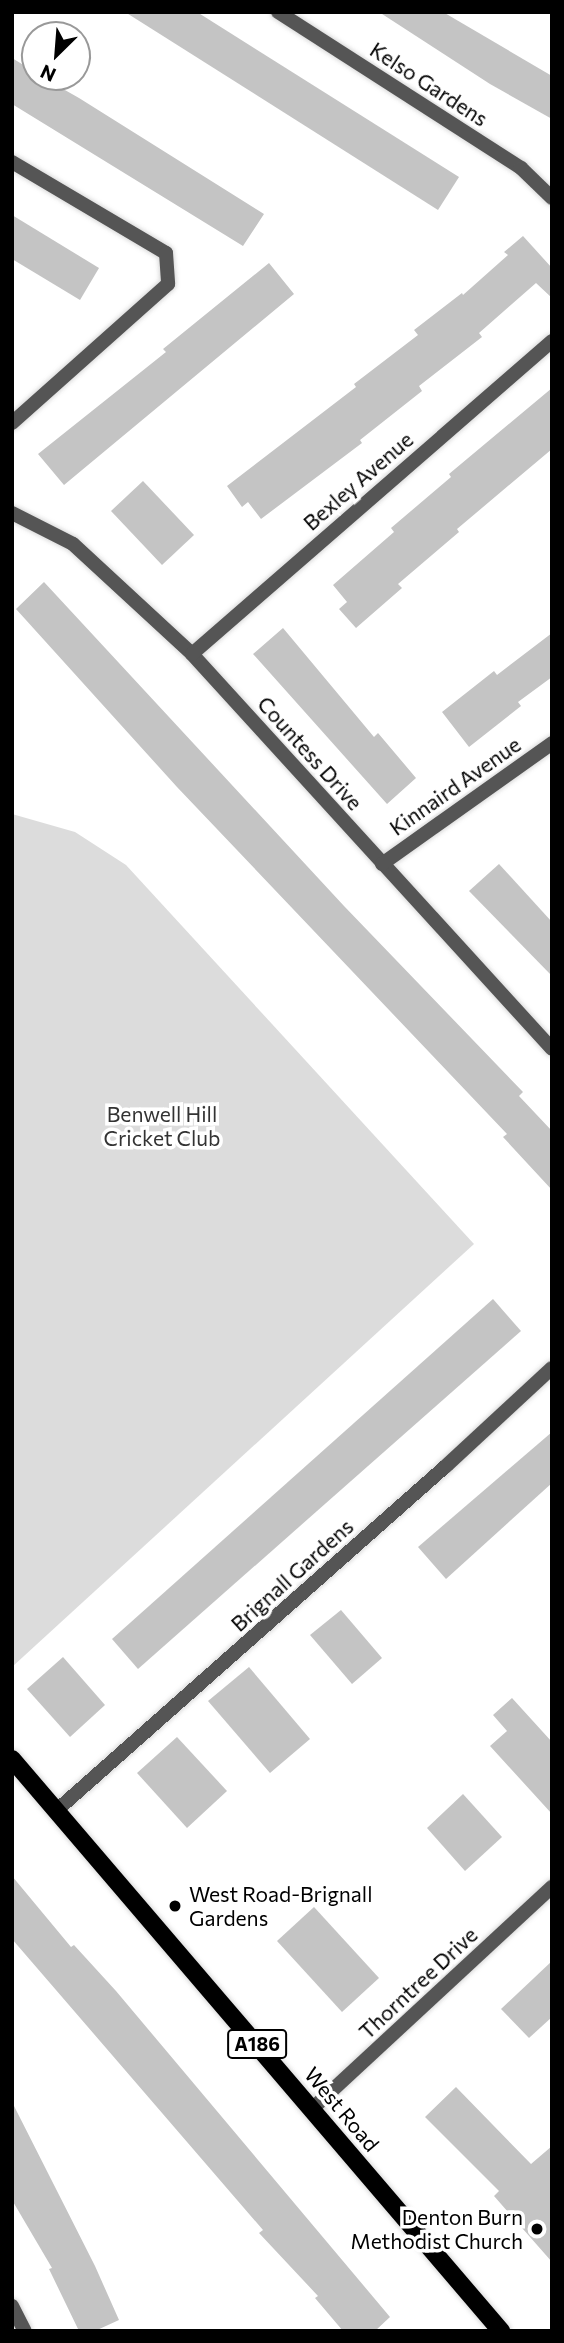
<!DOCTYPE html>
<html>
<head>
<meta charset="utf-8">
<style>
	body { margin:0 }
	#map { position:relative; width:564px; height:2343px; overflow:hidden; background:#fff; font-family:Commissioner,sans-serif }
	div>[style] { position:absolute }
	.green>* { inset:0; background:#dcdcdc }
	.building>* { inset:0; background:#c4c4c4 }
	.roads { filter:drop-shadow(0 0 2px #dbdbdb) drop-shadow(0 0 2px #dbdbdb) }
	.street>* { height:14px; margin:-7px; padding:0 7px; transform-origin:7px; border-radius:7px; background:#555 }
	.primary>* { height:18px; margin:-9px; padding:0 9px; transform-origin:9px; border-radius:9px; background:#000 }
	.dots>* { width:19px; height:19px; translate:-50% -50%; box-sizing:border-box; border:4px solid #fff; border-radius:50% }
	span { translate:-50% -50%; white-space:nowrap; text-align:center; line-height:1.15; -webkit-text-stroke:7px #fff; paint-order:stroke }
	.shield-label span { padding:2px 5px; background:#fff; border:2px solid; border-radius:5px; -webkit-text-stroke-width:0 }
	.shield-label { font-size:19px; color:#000; font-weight:700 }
	.street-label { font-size:21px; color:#000 }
	.park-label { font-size:21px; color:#333 }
	.poi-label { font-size:21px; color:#000 }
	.left { translate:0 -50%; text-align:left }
	.right { translate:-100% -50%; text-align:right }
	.frame { position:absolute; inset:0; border:14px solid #000; pointer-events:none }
	.north { position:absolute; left:21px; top:21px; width:70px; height:70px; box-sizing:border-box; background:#fff; border:2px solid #999; border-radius:50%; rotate:205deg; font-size:19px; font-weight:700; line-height:28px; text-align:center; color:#000 }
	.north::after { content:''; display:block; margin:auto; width:24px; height:32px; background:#000; clip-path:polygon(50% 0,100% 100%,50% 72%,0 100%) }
</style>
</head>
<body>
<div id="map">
	<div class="green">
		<i style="clip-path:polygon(12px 814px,75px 832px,126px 865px,474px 1244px,12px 1667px)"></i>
	</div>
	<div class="building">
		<i style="clip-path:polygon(125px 12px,197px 12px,459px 177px,438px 210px)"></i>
		<i style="clip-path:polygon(379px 12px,443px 12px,552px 76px,552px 119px,490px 84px)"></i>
		<i style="clip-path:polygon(12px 58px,35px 72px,35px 77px,42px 77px,79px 98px,264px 214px,243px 246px,12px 104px)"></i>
		<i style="clip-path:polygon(12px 215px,99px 268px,80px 300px,12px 259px)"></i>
		<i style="clip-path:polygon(523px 236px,552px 268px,552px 298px,536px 283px,479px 333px,482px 337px,419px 386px,422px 391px,360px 440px,362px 443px,261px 519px,248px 502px,242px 507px,227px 486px,356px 387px,354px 384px,418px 335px,414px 330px,462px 293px,463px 295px,508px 255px,504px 252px)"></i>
		<i style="clip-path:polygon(269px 263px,294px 294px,64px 485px,38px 454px,166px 352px,163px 349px)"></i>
		<i style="clip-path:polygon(552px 388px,552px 449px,457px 529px,459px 532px,398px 584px,402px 588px,356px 628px,339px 609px,347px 602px,333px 585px,394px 532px,391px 528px,451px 477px,449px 474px)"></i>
		<i style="clip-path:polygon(143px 481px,194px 535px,162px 565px,111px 511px)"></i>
		<i style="clip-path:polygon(44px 582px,344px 906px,523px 1092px,519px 1096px,552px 1131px,552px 1190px,503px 1137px,507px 1134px,177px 787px,16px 609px)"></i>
		<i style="clip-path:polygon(283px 628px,374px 737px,378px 733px,416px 778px,387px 804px,253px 654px)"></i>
		<i style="clip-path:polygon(552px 633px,552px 677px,518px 702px,521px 706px,469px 747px,442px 712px,494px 671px,497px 675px)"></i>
		<i style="clip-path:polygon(499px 864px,552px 922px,552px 976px,469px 891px)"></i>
		<i style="clip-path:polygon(493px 1299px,521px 1331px,138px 1669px,112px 1639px)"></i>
		<i style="clip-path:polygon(552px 1432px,552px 1483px,446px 1579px,418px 1547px)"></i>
		<i style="clip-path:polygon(341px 1610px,382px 1658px,352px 1684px,310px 1635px)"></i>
		<i style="clip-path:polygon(63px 1657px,105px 1705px,70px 1737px,27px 1689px)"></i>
		<i style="clip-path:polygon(249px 1667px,310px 1739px,270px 1773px,208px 1701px)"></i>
		<i style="clip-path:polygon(512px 1698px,552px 1742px,552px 1814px,490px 1746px,507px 1731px,493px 1715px)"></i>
		<i style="clip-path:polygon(177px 1737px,227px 1791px,187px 1828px,137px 1773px)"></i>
		<i style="clip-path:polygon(463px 1794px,502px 1837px,465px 1871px,427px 1828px)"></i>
		<i style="clip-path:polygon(12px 1876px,71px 1947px,74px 1945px,116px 1991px,390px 2317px,375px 2331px,343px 2331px,315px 2298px,318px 2296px,259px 2233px,263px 2230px,12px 1939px)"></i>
		<i style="clip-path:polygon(314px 1907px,379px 1978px,342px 2012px,277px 1941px)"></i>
		<i style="clip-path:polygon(552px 1961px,552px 2017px,529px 2038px,501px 2009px)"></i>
		<i style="clip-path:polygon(456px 2087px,531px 2164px,552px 2146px,552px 2262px,494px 2196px,499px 2191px,425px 2117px)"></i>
		<i style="clip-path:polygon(12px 2102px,95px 2266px,119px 2320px,95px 2331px,79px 2331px,49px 2269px,52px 2268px,12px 2200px)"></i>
	</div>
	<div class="roads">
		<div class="street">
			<i style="left:278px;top:12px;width:289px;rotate:32.7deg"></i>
			<i style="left:521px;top:168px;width:43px;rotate:44.1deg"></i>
			<i style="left:12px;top:162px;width:179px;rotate:30.6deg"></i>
			<i style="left:166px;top:253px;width:31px;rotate:86deg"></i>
			<i style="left:168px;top:284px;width:209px;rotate:138.3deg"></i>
			<i style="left:12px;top:513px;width:68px;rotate:26.9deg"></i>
			<i style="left:73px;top:544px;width:162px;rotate:42.7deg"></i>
			<i style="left:192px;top:654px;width:534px;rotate:47.65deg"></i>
			<i style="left:192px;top:654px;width:477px;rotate:-41deg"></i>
			<i style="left:382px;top:864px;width:209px;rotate:-35.4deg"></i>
			<i style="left:57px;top:1810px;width:519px;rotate:-41.49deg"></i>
			<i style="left:446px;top:1466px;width:144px;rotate:-42.8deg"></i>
			<i style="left:312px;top:2109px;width:327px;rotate:-42.8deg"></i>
			<i style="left:12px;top:2306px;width:28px;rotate:63deg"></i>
		</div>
		<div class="primary">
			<i style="left:12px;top:1759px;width:753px;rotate:49.47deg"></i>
		</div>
	</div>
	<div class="dots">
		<i style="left:175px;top:1906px;background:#000"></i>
		<i style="left:537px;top:2229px;background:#000"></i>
	</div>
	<div class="shield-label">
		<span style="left:257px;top:2044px">A186</span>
	</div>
	<div class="street-label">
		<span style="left:429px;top:84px;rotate:33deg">Kelso Gardens</span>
		<span style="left:358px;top:481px;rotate:-41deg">Bexley Avenue</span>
		<span style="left:310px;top:753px;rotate:48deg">Countess Drive</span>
		<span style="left:455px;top:786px;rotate:-35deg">Kinnaird Avenue</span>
		<span style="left:292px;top:1575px;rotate:-42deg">Brignall Gardens</span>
		<span style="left:418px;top:1983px;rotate:-43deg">Thorntree Drive</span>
		<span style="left:342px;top:2109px;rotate:50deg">West Road</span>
	</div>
	<div class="park-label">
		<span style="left:162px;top:1126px">Benwell Hill<br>Cricket Club</span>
	</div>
	<div class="poi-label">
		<span class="left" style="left:189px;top:1906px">West Road-Brignall<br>Gardens</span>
		<span class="right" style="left:523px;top:2229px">Denton Burn<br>Methodist Church</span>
	</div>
	<div class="frame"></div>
	<div class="north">N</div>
</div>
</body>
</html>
